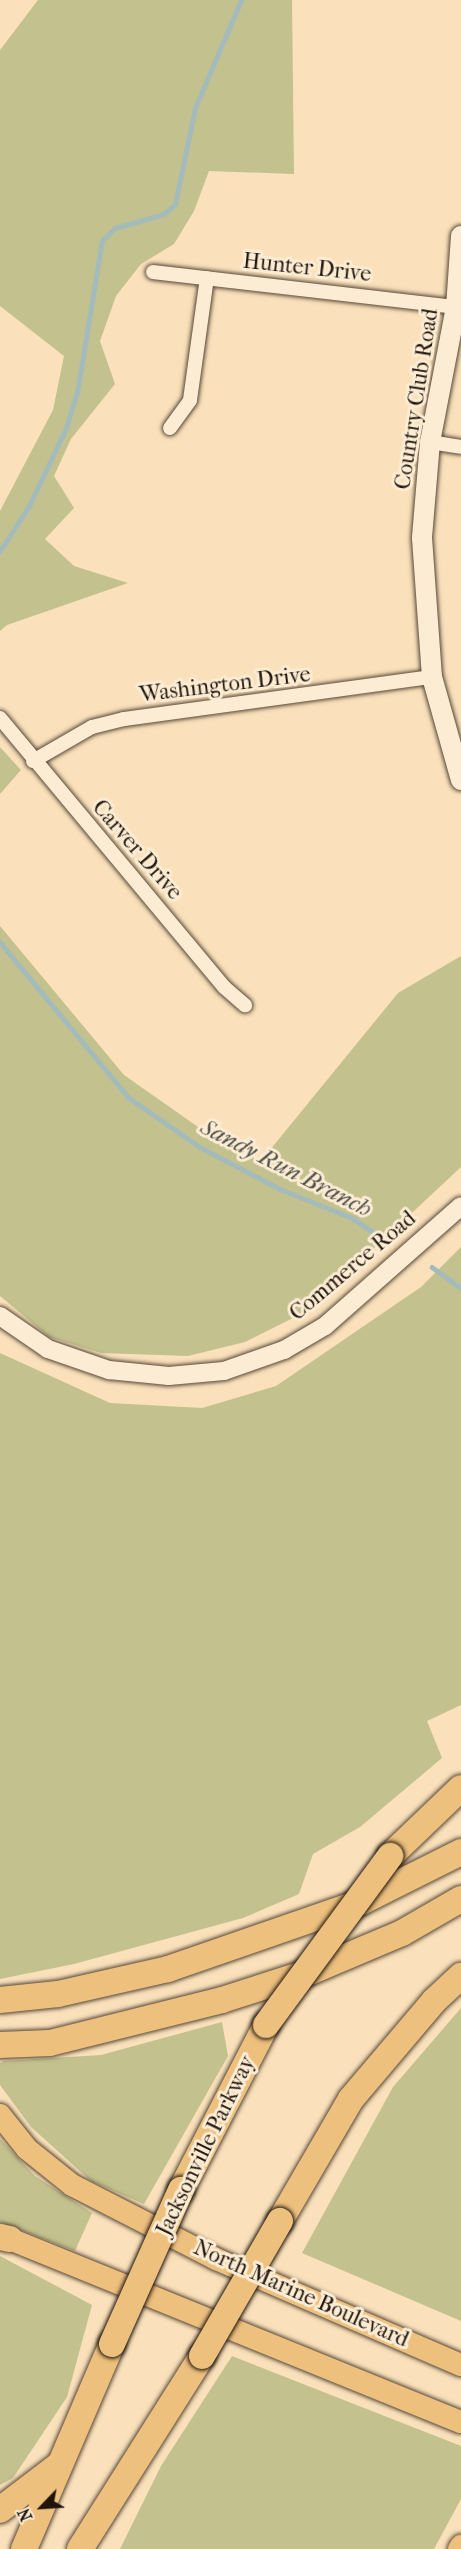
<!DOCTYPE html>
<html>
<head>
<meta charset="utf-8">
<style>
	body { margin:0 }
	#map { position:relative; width:461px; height:2549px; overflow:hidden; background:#fae1bb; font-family:"IM FELL French Canon",serif }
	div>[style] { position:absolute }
	.green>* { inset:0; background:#c3c18d }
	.stream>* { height:4.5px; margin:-2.25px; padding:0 2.25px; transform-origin:2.25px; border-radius:2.25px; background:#a4bbbc }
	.roads { filter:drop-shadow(0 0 2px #564838) drop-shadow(0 0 2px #564838) }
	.minor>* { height:14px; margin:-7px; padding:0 7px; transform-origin:7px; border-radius:7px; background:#fcecd3 }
	.tertiary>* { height:18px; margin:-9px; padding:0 9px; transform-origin:9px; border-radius:9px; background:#fcecd3 }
	.secondary>* { height:20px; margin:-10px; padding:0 10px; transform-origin:10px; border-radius:10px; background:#fcecd3 }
	.primary>* { height:22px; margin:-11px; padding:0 11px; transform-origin:11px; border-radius:11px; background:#edc07e }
	.motorway>* { height:26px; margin:-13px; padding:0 13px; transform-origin:13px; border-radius:13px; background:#edc07e }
	.bridges { filter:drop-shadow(0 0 2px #1f150d) drop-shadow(0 0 2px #1f150d) }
	.motorway-bridge>* { height:26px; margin:-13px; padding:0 13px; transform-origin:13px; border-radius:13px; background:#edc07e }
	span { translate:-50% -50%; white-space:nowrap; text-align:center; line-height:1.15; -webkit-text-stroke:6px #fcecd3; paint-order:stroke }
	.street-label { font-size:22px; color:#1f150d }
	.water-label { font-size:24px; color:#4e4f4a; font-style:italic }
	.north { position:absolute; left:12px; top:2477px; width:60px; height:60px; -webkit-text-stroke:4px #fcecd3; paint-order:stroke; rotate:245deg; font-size:16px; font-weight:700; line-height:24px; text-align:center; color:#1f150d }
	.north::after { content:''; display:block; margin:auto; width:21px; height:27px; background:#1f150d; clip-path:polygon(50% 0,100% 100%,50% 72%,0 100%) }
</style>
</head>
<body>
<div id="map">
	<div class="green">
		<i style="clip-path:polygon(38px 0,292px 0,294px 174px,209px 171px,194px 211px,174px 244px,141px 264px,116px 296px,100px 341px,115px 384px,71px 439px,54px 476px,74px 508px,45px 539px,74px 566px,128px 583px,7px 625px,0 631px,0 511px,53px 410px,64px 356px,0 306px,0 50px)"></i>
		<i style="clip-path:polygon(0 747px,21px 770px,0 794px)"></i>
		<i style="clip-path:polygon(0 926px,124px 1075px,218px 1141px,261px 1161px,398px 993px,461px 956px,461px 1167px,307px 1311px,245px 1342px,188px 1356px,101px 1353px,49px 1337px,0 1296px)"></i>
		<i style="clip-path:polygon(461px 1247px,461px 1705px,427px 1721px,442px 1758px,360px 1827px,313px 1854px,299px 1894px,243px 1918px,74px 1964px,0 1979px,0 1353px,110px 1403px,202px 1408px,276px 1386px,421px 1287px)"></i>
		<i style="clip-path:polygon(461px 2008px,461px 2321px,302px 2253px,393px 2087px)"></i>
		<i style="clip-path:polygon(222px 2022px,228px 2056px,144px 2204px,91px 2181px,31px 2127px,0 2085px,0 2063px,4px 2061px,101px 2055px)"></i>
		<i style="clip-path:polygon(0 2139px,35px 2176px,92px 2213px,75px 2251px,0 2222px)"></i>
		<i style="clip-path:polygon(0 2256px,92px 2305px,67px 2397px,13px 2478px,0 2485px)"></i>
		<i style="clip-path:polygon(232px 2356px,461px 2446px,461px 2499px,434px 2549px,120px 2549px,161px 2466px)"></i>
	</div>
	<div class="stream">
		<i style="left:0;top:551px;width:54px;rotate:-57.2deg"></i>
		<i style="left:29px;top:506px;width:86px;rotate:-64.6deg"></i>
		<i style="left:66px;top:428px;width:37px;rotate:-73deg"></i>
		<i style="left:77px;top:393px;width:154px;rotate:-80.7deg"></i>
		<i style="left:102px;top:241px;width:18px;rotate:-45deg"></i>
		<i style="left:115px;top:228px;width:51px;rotate:-15.9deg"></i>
		<i style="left:164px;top:214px;width:15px;rotate:-42deg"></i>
		<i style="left:175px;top:204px;width:98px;rotate:-78.2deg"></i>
		<i style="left:195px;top:108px;width:117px;rotate:-66.9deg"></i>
		<i style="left:0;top:942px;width:201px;rotate:50.4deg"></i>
		<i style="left:128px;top:1097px;width:88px;rotate:34.8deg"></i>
		<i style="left:200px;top:1147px;width:90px;rotate:27.7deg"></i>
		<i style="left:280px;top:1189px;width:78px;rotate:21.9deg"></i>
		<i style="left:352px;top:1218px;width:42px;rotate:33.3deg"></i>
		<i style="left:432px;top:1267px;width:36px;rotate:36deg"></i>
	</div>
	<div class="roads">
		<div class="minor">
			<i style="left:153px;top:272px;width:305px;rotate:6.6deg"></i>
			<i style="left:170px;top:428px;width:34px;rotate:-54deg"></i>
			<i style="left:190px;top:400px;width:123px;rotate:-82.1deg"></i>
			<i style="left:430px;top:442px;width:31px;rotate:9deg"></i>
			<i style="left:0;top:718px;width:350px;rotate:50.2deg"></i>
			<i style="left:224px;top:987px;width:28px;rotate:41deg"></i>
			<i style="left:33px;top:761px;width:68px;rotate:-30deg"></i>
			<i style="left:92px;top:727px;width:33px;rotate:-14deg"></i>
			<i style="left:124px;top:719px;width:311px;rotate:-7.8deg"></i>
		</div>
		<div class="tertiary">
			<i style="left:0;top:1316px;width:58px;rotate:34.5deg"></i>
			<i style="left:48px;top:1349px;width:65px;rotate:19deg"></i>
			<i style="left:109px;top:1370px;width:60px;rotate:5.7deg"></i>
			<i style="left:169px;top:1376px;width:55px;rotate:-5.2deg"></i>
			<i style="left:224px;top:1371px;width:64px;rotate:-19.3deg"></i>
			<i style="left:284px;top:1350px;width:48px;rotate:-30.3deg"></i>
			<i style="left:325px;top:1326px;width:181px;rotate:-41.4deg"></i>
		</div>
		<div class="secondary">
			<i style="left:461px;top:236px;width:71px;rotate:94deg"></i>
			<i style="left:456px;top:307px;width:137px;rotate:100.9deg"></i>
			<i style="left:430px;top:442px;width:96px;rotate:94.8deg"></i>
			<i style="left:422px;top:538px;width:139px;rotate:85.9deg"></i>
			<i style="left:432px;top:677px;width:107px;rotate:74.3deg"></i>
		</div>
		<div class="primary">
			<i style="left:0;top:2115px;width:43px;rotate:51.5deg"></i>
			<i style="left:27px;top:2149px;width:58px;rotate:38.7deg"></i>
			<i style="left:72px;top:2185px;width:162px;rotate:27.2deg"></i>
			<i style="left:216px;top:2259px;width:267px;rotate:23.4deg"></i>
			<i style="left:0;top:2235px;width:497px;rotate:22.1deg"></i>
			<i style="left:459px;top:2549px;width:4px;rotate:-56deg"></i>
		</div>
		<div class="motorway">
			<i style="left:390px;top:1856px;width:98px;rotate:-43.8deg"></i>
			<i style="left:0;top:2000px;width:58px;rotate:-5.9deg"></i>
			<i style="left:58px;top:1994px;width:113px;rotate:-12.8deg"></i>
			<i style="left:168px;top:1969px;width:204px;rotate:-19.1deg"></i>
			<i style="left:361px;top:1902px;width:112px;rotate:-26.6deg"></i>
			<i style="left:0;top:2045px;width:50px;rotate:-2.3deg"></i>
			<i style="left:50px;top:2043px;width:177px;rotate:-14deg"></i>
			<i style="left:222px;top:2000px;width:95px;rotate:-17.9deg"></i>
			<i style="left:312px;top:1971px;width:98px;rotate:-22.9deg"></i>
			<i style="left:402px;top:1933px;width:68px;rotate:-30deg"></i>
			<i style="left:181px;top:2190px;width:186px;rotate:-62.7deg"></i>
			<i style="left:280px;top:2221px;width:141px;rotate:-59.8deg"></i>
			<i style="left:351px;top:2099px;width:128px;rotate:-49.7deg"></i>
			<i style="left:434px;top:2001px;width:37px;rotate:-43deg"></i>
			<i style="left:0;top:2237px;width:10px;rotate:11deg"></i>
			<i style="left:0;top:2510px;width:74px;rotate:-37.3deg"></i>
			<i style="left:24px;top:2549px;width:223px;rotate:-66.8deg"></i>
			<i style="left:80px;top:2549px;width:228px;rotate:-57.7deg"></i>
		</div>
	</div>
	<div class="bridges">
		<div class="motorway-bridge">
			<i style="left:266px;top:2025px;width:210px;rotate:-53.7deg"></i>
			<i style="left:112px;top:2344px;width:169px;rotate:-65.9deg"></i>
			<i style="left:202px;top:2356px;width:156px;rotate:-60deg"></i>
		</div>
	</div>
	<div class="street-label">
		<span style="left:307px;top:268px;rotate:6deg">Hunter Drive</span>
		<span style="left:417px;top:399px;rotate:-81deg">Country Club Road</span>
		<span style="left:225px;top:685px;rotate:-7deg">Washington Drive</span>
		<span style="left:137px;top:850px;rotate:49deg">Carver Drive</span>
		<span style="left:353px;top:1266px;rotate:-40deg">Commerce Road</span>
		<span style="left:206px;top:2146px;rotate:-64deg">Jacksonville Parkway</span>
		<span style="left:301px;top:2294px;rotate:24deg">North Marine Boulevard</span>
	</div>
	<div class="water-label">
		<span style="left:286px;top:1168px;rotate:27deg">Sandy Run Branch</span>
	</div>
	<div class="north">N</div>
</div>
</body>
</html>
